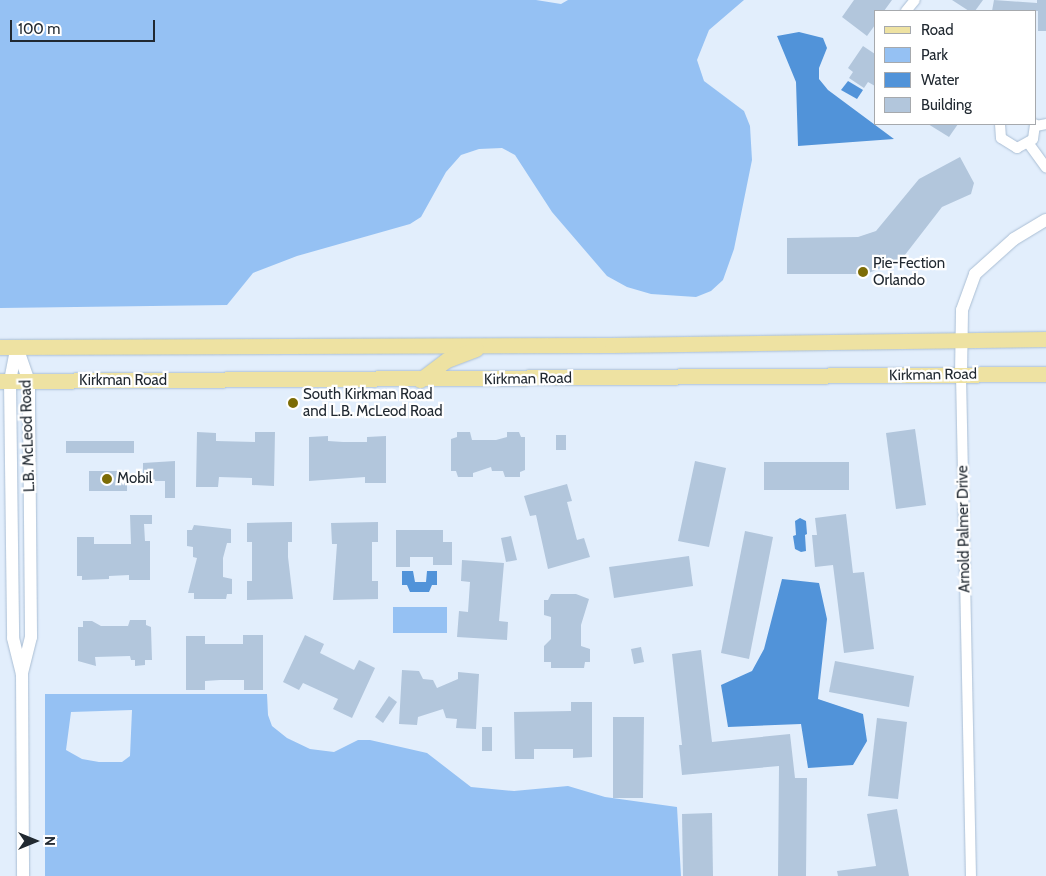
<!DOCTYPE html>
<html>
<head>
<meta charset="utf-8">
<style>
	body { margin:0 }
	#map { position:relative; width:1046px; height:876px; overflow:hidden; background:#e2eefc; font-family:Cabin,sans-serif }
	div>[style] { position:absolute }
	.green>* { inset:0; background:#95c1f3 }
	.water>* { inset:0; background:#5193d9 }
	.building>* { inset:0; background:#b2c6dc }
	.roads { filter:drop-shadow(0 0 1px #aabed4) drop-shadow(0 0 1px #aabed4) }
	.minor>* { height:10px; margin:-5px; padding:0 5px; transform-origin:5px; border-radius:5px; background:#fff }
	.tertiary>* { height:12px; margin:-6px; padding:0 6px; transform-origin:6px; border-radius:6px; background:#fff }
	.primary>* { height:15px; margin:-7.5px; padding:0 7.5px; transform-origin:7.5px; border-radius:7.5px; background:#eee2a2 }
	.dots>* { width:14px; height:14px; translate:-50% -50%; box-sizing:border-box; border:2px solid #fff; border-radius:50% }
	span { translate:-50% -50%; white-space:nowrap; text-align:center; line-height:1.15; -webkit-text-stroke:4.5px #fff; paint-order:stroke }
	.poi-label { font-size:15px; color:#212931 }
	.left { translate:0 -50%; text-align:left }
	.street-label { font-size:15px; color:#212931 }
	.legend { position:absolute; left:874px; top:10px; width:162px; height:115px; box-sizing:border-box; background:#fff; border:1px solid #a6a9ad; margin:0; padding:6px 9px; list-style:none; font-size:15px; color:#212931 }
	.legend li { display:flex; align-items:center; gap:10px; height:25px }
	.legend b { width:25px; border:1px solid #a6a9ad }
	.north { position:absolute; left:10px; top:816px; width:50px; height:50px; -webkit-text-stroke:4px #fff; paint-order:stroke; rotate:90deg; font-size:14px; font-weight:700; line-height:20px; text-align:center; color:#212931 }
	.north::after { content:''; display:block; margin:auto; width:18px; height:22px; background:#212931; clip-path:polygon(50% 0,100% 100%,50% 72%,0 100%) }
	.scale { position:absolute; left:10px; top:20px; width:145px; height:22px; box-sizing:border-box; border:2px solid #212931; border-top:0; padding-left:6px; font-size:15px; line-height:18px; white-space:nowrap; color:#212931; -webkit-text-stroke:4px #fff; paint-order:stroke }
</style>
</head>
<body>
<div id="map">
	<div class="green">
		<i style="clip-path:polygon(0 0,536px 0,561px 4px,568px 0,744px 0,709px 30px,697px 60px,704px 81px,744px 111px,750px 126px,752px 160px,734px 249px,723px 280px,711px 291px,696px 297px,651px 294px,627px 287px,607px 276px,552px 212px,515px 155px,502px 148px,479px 149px,461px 155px,446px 172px,421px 217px,410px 224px,297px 256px,253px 273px,227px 305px,0 308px)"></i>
		<i style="clip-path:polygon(393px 607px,447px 607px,447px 633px,393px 633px)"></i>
		<i style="clip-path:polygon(evenodd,45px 694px,267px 694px,268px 715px,272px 726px,287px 738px,310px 749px,334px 752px,358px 740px,370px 740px,427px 753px,471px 787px,514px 791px,568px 786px,605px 797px,677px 807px,681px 876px,45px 876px,45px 694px,132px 710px,130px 756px,122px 762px,99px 762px,82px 759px,66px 750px,71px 712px,132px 710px)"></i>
	</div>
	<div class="water">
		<i style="clip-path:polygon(799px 32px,823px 38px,827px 48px,819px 68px,819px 79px,828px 90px,894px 139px,798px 146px,796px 82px,777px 36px)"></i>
		<i style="clip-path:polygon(848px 81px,863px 90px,857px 99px,841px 90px)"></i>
		<i style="clip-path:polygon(800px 518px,806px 521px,807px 534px,805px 535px,806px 551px,801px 552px,795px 549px,793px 536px,796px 535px,795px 521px)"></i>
		<i style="clip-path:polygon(402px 571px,413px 571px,415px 582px,426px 582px,427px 571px,437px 571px,437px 585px,432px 585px,429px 592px,410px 592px,407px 585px,402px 585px)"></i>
		<i style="clip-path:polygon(782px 579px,819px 583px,827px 619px,818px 699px,863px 714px,867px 741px,853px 765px,808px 768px,801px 724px,728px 727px,721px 685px,752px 671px,764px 649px)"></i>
	</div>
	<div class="building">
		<i style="clip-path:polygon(854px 0,892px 0,884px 11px,875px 11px,875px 25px,867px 36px,842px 17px)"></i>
		<i style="clip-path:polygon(952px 0,983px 0,975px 11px,969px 11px)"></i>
		<i style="clip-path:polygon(994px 0,1037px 3px,1037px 0,1046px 0,1046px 31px,1038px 31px,1038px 11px,992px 11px)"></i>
		<i style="clip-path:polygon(863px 46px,875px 54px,875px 86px,868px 82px,864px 88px,849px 78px,853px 72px,848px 68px)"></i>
		<i style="clip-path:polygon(928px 124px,958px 124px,949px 137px)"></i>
		<i style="clip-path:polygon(960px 157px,974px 183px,971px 194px,942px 207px,901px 260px,866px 274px,787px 274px,787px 238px,858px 237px,876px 231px,919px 179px)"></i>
		<i style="clip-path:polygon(915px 429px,926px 505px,896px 509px,886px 433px)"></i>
		<i style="clip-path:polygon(197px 432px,216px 433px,216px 441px,255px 442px,255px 432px,275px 432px,274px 486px,252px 485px,252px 478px,219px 477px,218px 487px,196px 487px)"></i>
		<i style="clip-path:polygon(457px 432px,470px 432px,472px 440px,496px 440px,507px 437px,507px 432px,519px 432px,521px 437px,525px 437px,525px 470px,520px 472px,520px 477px,505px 477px,503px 471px,492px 471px,491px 467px,473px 473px,473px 477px,458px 477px,456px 471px,451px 471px,451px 439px,457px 437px)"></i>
		<i style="clip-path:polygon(556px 435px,566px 435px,566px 450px,556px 450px)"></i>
		<i style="clip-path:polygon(328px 436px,328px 441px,343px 442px,367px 442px,367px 437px,386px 436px,386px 483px,365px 483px,365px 477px,309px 481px,309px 437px)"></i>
		<i style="clip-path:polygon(66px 441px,134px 441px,134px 453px,66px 453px)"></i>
		<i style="clip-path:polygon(175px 461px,175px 498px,165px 498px,165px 481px,143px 481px,143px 463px)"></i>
		<i style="clip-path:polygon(695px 461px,726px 468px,709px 547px,678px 541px)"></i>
		<i style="clip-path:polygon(764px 462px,849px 462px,849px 490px,764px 490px)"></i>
		<i style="clip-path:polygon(89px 471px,127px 471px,127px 491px,89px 491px)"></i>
		<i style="clip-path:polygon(567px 484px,572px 501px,567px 502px,577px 540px,584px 538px,590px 557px,548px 569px,536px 515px,530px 516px,524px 496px)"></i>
		<i style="clip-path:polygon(846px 514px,853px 573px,864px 572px,874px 649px,844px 653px,833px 565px,815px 567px,812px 535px,817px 535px,815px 518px)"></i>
		<i style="clip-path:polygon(130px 515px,152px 515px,152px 524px,144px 524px,145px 541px,150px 541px,150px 580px,129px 580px,129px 575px,109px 576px,109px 579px,82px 580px,82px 576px,77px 576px,77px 537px,94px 537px,94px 544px,131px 544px)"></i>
		<i style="clip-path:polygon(292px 522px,292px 542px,288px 542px,288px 557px,293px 599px,247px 600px,247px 581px,252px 581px,252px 542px,247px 542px,247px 523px)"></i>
		<i style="clip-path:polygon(378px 522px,378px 542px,372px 542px,372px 581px,378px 581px,378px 599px,333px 600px,337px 544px,332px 544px,331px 523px)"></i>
		<i style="clip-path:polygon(194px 525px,231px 529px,231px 543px,227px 543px,223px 558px,223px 577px,232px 579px,232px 594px,227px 594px,226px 599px,194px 599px,194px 593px,188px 593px,197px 558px,193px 557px,193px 547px,187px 546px,187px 530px,192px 530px)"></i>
		<i style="clip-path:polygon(396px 530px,443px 530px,443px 542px,452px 542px,452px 565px,433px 565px,433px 557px,410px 557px,410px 567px,396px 567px)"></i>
		<i style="clip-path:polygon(745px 531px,773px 537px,749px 659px,721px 653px)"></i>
		<i style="clip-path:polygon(511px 536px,517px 560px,506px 562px,501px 538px)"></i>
		<i style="clip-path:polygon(689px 556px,693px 586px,614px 598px,609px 567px)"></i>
		<i style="clip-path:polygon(462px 560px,504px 563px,499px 621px,508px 622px,507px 640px,457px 637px,459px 611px,468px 612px,470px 582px,461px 581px)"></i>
		<i style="clip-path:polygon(551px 594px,576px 594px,589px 599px,581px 625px,581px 646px,590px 649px,590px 662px,585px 662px,584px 668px,551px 668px,551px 662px,544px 662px,544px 646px,551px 639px,551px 617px,544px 615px,544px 600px,548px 600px)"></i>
		<i style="clip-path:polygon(130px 620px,146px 620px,146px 625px,151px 627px,152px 660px,145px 660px,145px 665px,135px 666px,135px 660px,131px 660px,130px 656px,95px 657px,96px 666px,78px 661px,78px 627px,83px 627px,83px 621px,92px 621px,101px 626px,128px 626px)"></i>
		<i style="clip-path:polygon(243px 635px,263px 635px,263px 690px,244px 690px,244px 680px,220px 680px,205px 681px,205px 690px,186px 690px,186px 636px,205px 636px,205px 644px,243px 644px)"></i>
		<i style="clip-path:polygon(305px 635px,324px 644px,320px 653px,354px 670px,359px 660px,375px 668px,352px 718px,333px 709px,338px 699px,303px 683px,299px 690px,283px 682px)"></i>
		<i style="clip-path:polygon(641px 647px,644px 662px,634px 664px,631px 649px)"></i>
		<i style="clip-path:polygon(701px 650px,712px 742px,790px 734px,795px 778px,807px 778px,806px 876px,778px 876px,779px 766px,682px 775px,679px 745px,682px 745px,672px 654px)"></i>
		<i style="clip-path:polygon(835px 661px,914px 676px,909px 707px,829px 692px)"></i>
		<i style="clip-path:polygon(402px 670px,419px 671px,423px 679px,433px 680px,437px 688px,458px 679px,458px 672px,479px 674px,476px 729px,456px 728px,457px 719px,446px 718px,443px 709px,418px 717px,417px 725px,399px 724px)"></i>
		<i style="clip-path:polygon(389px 696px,397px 702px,383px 723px,375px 717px)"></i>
		<i style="clip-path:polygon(571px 702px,592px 702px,592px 757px,573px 758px,573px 749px,534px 749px,534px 759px,515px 759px,514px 712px,571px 711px)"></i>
		<i style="clip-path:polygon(613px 717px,644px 717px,643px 798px,613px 798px)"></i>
		<i style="clip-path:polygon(877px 718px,907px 722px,898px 799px,868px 796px)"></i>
		<i style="clip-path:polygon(482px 727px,492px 727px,492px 751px,482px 751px)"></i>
		<i style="clip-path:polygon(897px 809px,909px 876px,838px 876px,837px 871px,876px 866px,867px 814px)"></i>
		<i style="clip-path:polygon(712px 813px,713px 876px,683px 876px,682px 814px)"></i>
	</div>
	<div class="roads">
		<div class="minor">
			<i style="left:906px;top:11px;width:14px;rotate:-51deg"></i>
			<i style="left:1000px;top:124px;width:14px;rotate:86deg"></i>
			<i style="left:1001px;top:138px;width:19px;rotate:32deg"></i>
			<i style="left:1017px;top:148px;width:18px;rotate:-29deg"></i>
			<i style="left:1033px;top:139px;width:15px;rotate:-82deg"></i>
			<i style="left:1036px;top:126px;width:10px;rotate:-11deg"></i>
			<i style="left:1029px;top:144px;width:29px;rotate:54deg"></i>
			<i style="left:961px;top:375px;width:501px;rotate:88.86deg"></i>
		</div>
		<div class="tertiary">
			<i style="left:17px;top:347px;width:36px;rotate:71deg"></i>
			<i style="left:29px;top:381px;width:23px;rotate:90deg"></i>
			<i style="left:29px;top:404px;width:233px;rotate:89.5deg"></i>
			<i style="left:31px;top:637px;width:38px;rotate:104deg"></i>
			<i style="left:22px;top:674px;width:202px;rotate:89.7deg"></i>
			<i style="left:16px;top:350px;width:32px;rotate:101deg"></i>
			<i style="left:10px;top:381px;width:257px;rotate:89.3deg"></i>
			<i style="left:13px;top:638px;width:36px;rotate:76deg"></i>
			<i style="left:961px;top:375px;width:65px;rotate:-89.1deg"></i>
			<i style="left:962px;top:310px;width:38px;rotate:-70deg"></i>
			<i style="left:975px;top:274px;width:52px;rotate:-41.9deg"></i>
			<i style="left:1014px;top:239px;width:37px;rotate:-31deg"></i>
		</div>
		<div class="primary">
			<i style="left:0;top:347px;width:612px;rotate:-0.19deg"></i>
			<i style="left:612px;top:345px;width:434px;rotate:-0.8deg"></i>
			<i style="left:420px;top:380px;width:34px;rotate:-37deg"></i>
			<i style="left:447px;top:360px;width:31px;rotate:-21deg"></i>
			<i style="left:0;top:381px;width:1046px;rotate:-0.38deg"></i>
		</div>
	</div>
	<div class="dots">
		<i style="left:863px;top:272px;background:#7c6c06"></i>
		<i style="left:293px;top:403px;background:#7c6c06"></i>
		<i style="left:107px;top:479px;background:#7c6c06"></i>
	</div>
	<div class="poi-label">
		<span class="left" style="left:873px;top:272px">Pie-Fection<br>Orlando</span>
		<span class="left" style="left:303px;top:403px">South Kirkman Road<br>and L.B. McLeod Road</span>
		<span class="left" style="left:117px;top:479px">Mobil</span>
	</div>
	<div class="street-label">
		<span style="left:933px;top:375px;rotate:-1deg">Kirkman Road</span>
		<span style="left:528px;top:379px;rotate:-1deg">Kirkman Road</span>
		<span style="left:123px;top:381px">Kirkman Road</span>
		<span style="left:28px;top:436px;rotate:-92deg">L.B. McLeod Road</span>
		<span style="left:964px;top:529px;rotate:-91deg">Arnold Palmer Drive</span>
	</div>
	<ul class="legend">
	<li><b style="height:6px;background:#eee2a2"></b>Road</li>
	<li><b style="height:14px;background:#95c1f3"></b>Park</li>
	<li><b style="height:14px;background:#5193d9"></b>Water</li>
	<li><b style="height:14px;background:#b2c6dc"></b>Building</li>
	</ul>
	<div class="north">N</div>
	<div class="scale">100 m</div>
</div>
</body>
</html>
